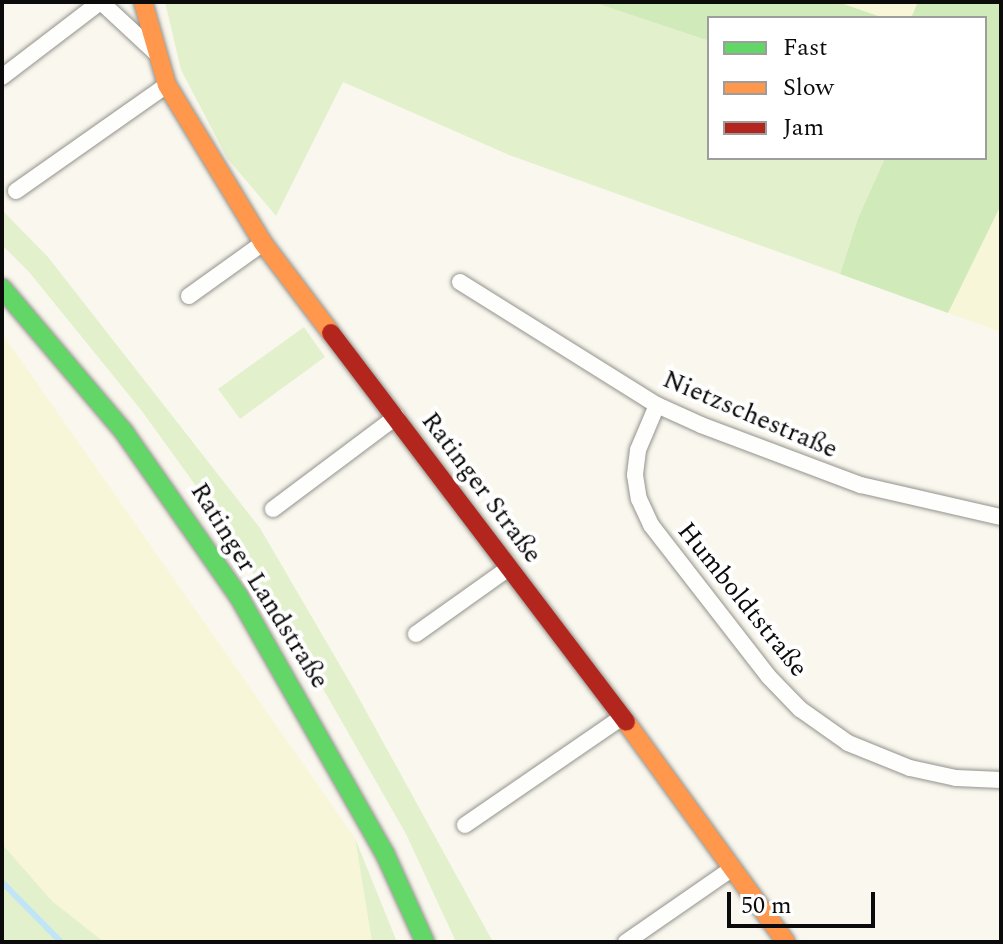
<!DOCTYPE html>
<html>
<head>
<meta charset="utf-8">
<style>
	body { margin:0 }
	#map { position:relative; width:1003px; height:944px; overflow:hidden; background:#faf8ee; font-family:Spectral,serif }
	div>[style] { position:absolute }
	.farmland>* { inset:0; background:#f8f6d9 }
	.green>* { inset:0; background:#e2f1cc }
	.forest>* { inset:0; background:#d1eab9 }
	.stream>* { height:6px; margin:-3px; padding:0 3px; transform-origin:3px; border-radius:3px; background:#c1e4f7 }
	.roads { filter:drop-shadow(0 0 2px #93928d) drop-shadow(0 0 2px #93928d) }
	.street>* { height:16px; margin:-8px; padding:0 8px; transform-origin:8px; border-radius:8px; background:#fefefc }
	.fast>* { height:18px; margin:-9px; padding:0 9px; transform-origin:9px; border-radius:9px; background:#63d668 }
	.slow>* { height:18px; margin:-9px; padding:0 9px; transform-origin:9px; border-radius:9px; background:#ff974d }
	.jam>* { height:18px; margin:-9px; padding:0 9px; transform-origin:9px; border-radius:9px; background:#b3261e }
	span { translate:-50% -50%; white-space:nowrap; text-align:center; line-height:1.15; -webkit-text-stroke:8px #fff; paint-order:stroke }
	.street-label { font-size:26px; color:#0b0b0b }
	.frame { position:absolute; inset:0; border:4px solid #0b0b0b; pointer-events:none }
	.legend { position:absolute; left:707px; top:16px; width:280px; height:144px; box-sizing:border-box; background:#fff; border:2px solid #9d9d9d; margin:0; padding:10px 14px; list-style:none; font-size:24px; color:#0b0b0b }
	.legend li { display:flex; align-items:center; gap:16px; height:40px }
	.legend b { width:40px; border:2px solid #9d9d9d }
	.scale { position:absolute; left:727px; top:892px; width:148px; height:36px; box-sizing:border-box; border:4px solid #0b0b0b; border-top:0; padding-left:10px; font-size:24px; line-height:28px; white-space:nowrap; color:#0b0b0b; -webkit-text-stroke:6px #fff; paint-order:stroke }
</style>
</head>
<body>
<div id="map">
	<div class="farmland">
		<i style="clip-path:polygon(838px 2px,918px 2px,911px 18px,884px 18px)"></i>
		<i style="clip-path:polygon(1001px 205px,1001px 332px,948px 313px)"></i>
		<i style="clip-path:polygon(2px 333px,355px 838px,372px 942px,104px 942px,52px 901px,2px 844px)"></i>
	</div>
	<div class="green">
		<i style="clip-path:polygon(165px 2px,594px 2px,709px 41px,709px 158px,885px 158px,858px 218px,840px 274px,509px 155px,343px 82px,276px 216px,227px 158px,181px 70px)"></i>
		<i style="clip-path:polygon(2px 210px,48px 257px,260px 528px,355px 691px,493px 942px,456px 942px,406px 834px,294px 638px,209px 504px,141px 410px,29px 272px,2px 245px)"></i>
		<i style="clip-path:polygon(304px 327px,325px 357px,240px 419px,218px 389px)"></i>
		<i style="clip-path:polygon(355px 838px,397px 942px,372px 942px)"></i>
		<i style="clip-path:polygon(2px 844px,52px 901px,104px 942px,2px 942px)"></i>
	</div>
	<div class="forest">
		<i style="clip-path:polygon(593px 2px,838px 2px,884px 18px,709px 18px,709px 41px)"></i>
		<i style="clip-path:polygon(918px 2px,1001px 2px,1001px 205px,948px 313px,840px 274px,858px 218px,885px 158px,985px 158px,985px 18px,911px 18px)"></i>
	</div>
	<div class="stream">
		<i style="left:2px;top:882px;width:84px;rotate:45.5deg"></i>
	</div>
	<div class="roads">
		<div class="street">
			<i style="left:101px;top:2px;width:74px;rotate:42.8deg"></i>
			<i style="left:2px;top:77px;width:123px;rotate:-37.4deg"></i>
			<i style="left:16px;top:191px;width:184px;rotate:-35.1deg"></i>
			<i style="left:460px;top:282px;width:232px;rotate:32deg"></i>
			<i style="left:657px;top:405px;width:48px;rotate:24.4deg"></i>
			<i style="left:701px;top:425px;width:171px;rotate:20.6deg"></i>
			<i style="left:861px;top:485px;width:144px;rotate:12.9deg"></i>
			<i style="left:189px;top:296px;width:91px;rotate:-35.6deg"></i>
			<i style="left:657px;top:405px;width:49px;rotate:112.9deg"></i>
			<i style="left:638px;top:450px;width:25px;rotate:97deg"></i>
			<i style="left:635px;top:475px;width:24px;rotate:81deg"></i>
			<i style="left:639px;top:499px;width:29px;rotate:65deg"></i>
			<i style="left:651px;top:525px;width:192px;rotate:52.2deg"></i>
			<i style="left:769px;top:677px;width:45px;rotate:45.9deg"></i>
			<i style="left:800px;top:709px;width:59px;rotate:35.3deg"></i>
			<i style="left:848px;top:743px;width:67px;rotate:22deg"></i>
			<i style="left:910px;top:768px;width:47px;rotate:12.3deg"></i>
			<i style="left:956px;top:778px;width:45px;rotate:2.5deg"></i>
			<i style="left:273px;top:509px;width:154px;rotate:-36.8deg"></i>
			<i style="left:416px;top:634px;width:114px;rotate:-35.4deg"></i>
			<i style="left:465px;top:825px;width:191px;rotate:-34.5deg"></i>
			<i style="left:626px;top:942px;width:130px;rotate:-34.7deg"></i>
		</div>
		<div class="fast">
			<i style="left:2px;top:288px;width:189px;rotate:49.7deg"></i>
			<i style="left:124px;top:432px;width:201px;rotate:55.1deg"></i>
			<i style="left:239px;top:597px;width:296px;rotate:60.4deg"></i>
			<i style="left:385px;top:854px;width:97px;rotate:65.6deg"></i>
		</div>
		<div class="slow">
			<i style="left:143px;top:2px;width:86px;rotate:73.9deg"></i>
			<i style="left:167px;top:85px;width:185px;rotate:58.7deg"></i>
			<i style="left:263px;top:243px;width:113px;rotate:52.9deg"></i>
			<i style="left:626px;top:722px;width:272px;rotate:54deg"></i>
		</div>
		<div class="jam">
			<i style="left:331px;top:333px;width:488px;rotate:52.8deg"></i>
		</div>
	</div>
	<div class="street-label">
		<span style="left:750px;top:415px;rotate:23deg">Nietzschestraße</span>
		<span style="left:481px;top:488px;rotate:53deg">Ratinger Straße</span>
		<span style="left:259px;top:586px;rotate:58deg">Ratinger Landstraße</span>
		<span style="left:742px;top:600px;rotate:51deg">Humboldtstraße</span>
	</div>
	<div class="frame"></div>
	<ul class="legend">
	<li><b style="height:10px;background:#63d668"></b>Fast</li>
	<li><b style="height:10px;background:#ff974d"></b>Slow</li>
	<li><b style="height:10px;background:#b3261e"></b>Jam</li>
	</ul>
	<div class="scale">50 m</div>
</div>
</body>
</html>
